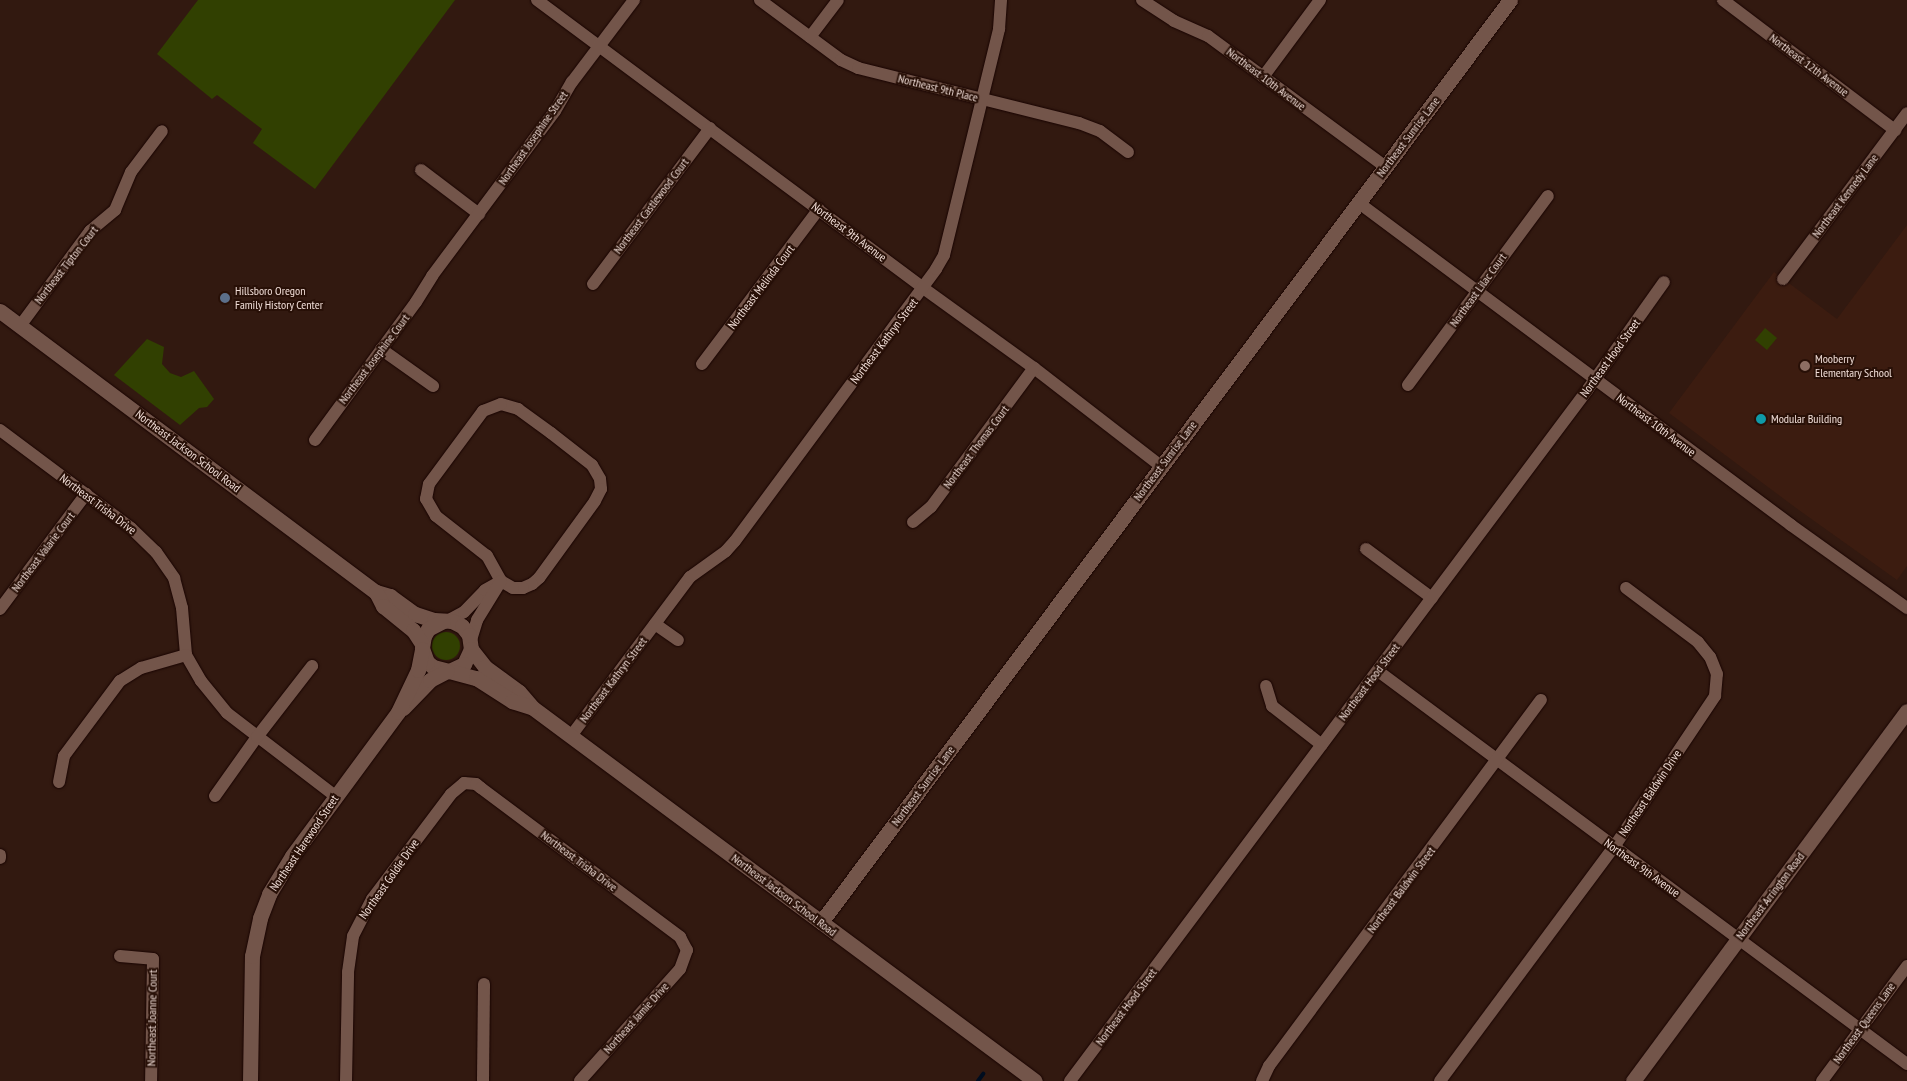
<!DOCTYPE html>
<html>
<head>
<meta charset="utf-8">
<style>
	body { margin:0 }
	#map { position:relative; width:1907px; height:1081px; overflow:hidden; background:#321910; font-family:"PT Sans Narrow",sans-serif }
	div>[style] { position:absolute }
	.built>* { inset:0; background:#3c1c10 }
	.green>* { inset:0; background:#314001 }
	.round { border-radius:50% }
	.stream>* { height:4px; margin:-2px; padding:0 2px; transform-origin:2px; border-radius:2px; background:#000d1f }
	.roads { filter:drop-shadow(0 0 1px #190400) drop-shadow(0 0 1px #190400) }
	.street>* { height:12px; margin:-6px; padding:0 6px; transform-origin:6px; border-radius:6px; background:#73554a }
	.secondary>* { height:15px; margin:-7.5px; padding:0 7.5px; transform-origin:7.5px; border-radius:7.5px; background:#73554a }
	.dots>* { width:14px; height:14px; translate:-50% -50%; box-sizing:border-box; border:2px solid #281007; border-radius:50% }
	span { translate:-50% -50%; white-space:nowrap; text-align:center; line-height:1.15; -webkit-text-stroke:4px #281007; paint-order:stroke }
	.street-label { font-size:12px; color:#f1ded8 }
	.poi-label { font-size:12px; color:#f1ded8 }
	.left { translate:0 -50%; text-align:left }
</style>
</head>
<body>
<div id="map">
	<div class="built">
		<i style="clip-path:polygon(1907px 225px,1907px 566px,1897px 580px,1796px 508px,1669px 413px,1774px 272px,1837px 319px)"></i>
	</div>
	<div class="green">
		<i style="clip-path:polygon(198px 0,455px 0,315px 189px,253px 143px,262px 129px,217px 95px,212px 99px,157px 54px)"></i>
		<i style="clip-path:polygon(1765px 328px,1777px 338px,1767px 350px,1755px 340px)"></i>
		<i style="clip-path:polygon(147px 339px,164px 347px,162px 364px,170px 373px,181px 377px,194px 371px,214px 399px,207px 407px,199px 408px,180px 425px,114px 375px)"></i>
		<i class="round" style="left:432px;top:632px;width:28px;height:28px"></i>
	</div>
	<div class="stream">
		<i style="left:978px;top:1081px;width:9px;rotate:-54deg"></i>
	</div>
	<div class="roads">
		<div class="street">
			<i style="left:537px;top:0;width:482px;rotate:36.7deg"></i>
			<i style="left:923px;top:288px;width:137px;rotate:35.8deg"></i>
			<i style="left:1034px;top:368px;width:160px;rotate:37.7deg"></i>
			<i style="left:760px;top:0;width:101px;rotate:36.5deg"></i>
			<i style="left:841px;top:60px;width:19px;rotate:25deg"></i>
			<i style="left:858px;top:68px;width:228px;rotate:14deg"></i>
			<i style="left:1079px;top:123px;width:22px;rotate:21deg"></i>
			<i style="left:1100px;top:131px;width:35px;rotate:37deg"></i>
			<i style="left:1142px;top:0;width:38px;rotate:33deg"></i>
			<i style="left:1174px;top:21px;width:37px;rotate:24deg"></i>
			<i style="left:1208px;top:36px;width:221px;rotate:36.4deg"></i>
			<i style="left:1723px;top:0;width:216px;rotate:37.1deg"></i>
			<i style="left:810px;top:37px;width:46px;rotate:-52.9deg"></i>
			<i style="left:1263px;top:77px;width:96px;rotate:-53.5deg"></i>
			<i style="left:421px;top:170px;width:73px;rotate:37.2deg"></i>
			<i style="left:1359px;top:203px;width:539px;rotate:36.7deg"></i>
			<i style="left:1791px;top:525px;width:143px;rotate:35.6deg"></i>
			<i style="left:1783px;top:279px;width:207px;rotate:-53.2deg"></i>
			<i style="left:593px;top:284px;width:195px;rotate:-53.1deg"></i>
			<i style="left:20px;top:326px;width:118px;rotate:-53.6deg"></i>
			<i style="left:90px;top:231px;width:33px;rotate:-40deg"></i>
			<i style="left:115px;top:210px;width:41px;rotate:-67.2deg"></i>
			<i style="left:131px;top:172px;width:51px;rotate:-52.9deg"></i>
			<i style="left:381px;top:349px;width:64px;rotate:35.4deg"></i>
			<i style="left:702px;top:364px;width:194px;rotate:-53deg"></i>
			<i style="left:1408px;top:385px;width:235px;rotate:-53.5deg"></i>
			<i style="left:501px;top:404px;width:18px;rotate:16deg"></i>
			<i style="left:518px;top:409px;width:41px;rotate:36deg"></i>
			<i style="left:551px;top:433px;width:52px;rotate:38deg"></i>
			<i style="left:592px;top:465px;width:16px;rotate:60deg"></i>
			<i style="left:600px;top:479px;width:10px;rotate:84deg"></i>
			<i style="left:601px;top:489px;width:13px;rotate:117deg"></i>
			<i style="left:595px;top:501px;width:95px;rotate:126deg"></i>
			<i style="left:539px;top:578px;width:9px;rotate:139deg"></i>
			<i style="left:532px;top:584px;width:10px;rotate:156deg"></i>
			<i style="left:523px;top:588px;width:10px;rotate:180deg"></i>
			<i style="left:513px;top:588px;width:14px;rotate:-150deg"></i>
			<i style="left:501px;top:581px;width:29px;rotate:-119deg"></i>
			<i style="left:487px;top:556px;width:65px;rotate:-141.9deg"></i>
			<i style="left:436px;top:516px;width:20px;rotate:-120deg"></i>
			<i style="left:426px;top:499px;width:15px;rotate:-79deg"></i>
			<i style="left:429px;top:484px;width:91px;rotate:-53.5deg"></i>
			<i style="left:483px;top:411px;width:19px;rotate:-21deg"></i>
			<i style="left:0;top:430px;width:164px;rotate:36.8deg"></i>
			<i style="left:131px;top:528px;width:35px;rotate:44deg"></i>
			<i style="left:156px;top:552px;width:32px;rotate:55deg"></i>
			<i style="left:174px;top:578px;width:31px;rotate:75deg"></i>
			<i style="left:182px;top:608px;width:47px;rotate:85.1deg"></i>
			<i style="left:186px;top:655px;width:30px;rotate:60deg"></i>
			<i style="left:201px;top:681px;width:41px;rotate:50.9deg"></i>
			<i style="left:227px;top:713px;width:136px;rotate:37.5deg"></i>
			<i style="left:315px;top:440px;width:171px;rotate:-53.8deg"></i>
			<i style="left:416px;top:302px;width:31px;rotate:-58deg"></i>
			<i style="left:432px;top:276px;width:206px;rotate:-53.3deg"></i>
			<i style="left:555px;top:111px;width:34px;rotate:-60deg"></i>
			<i style="left:572px;top:82px;width:103px;rotate:-52.9deg"></i>
			<i style="left:913px;top:522px;width:23px;rotate:-40deg"></i>
			<i style="left:931px;top:507px;width:173px;rotate:-53.5deg"></i>
			<i style="left:1366px;top:549px;width:82px;rotate:36.6deg"></i>
			<i style="left:0;top:609px;width:144px;rotate:-53.2deg"></i>
			<i style="left:447px;top:621px;width:19px;rotate:-28deg"></i>
			<i style="left:464px;top:612px;width:30px;rotate:-46deg"></i>
			<i style="left:485px;top:590px;width:18px;rotate:-29deg"></i>
			<i style="left:655px;top:624px;width:28px;rotate:35deg"></i>
			<i style="left:471px;top:640px;width:21px;rotate:-73deg"></i>
			<i style="left:477px;top:620px;width:46px;rotate:-58.4deg"></i>
			<i style="left:1378px;top:671px;width:659px;rotate:36.61deg"></i>
			<i style="left:1266px;top:686px;width:21px;rotate:73deg"></i>
			<i style="left:1272px;top:706px;width:63px;rotate:38deg"></i>
			<i style="left:571px;top:736px;width:199px;rotate:-53.2deg"></i>
			<i style="left:690px;top:577px;width:44px;rotate:-35.8deg"></i>
			<i style="left:726px;top:551px;width:13px;rotate:-48deg"></i>
			<i style="left:735px;top:541px;width:338px;rotate:-53.5deg"></i>
			<i style="left:936px;top:269px;width:16px;rotate:-60deg"></i>
			<i style="left:944px;top:255px;width:233px;rotate:-76.3deg"></i>
			<i style="left:999px;top:29px;width:29px;rotate:-86deg"></i>
			<i style="left:59px;top:782px;width:26px;rotate:-79deg"></i>
			<i style="left:64px;top:756px;width:94px;rotate:-53.3deg"></i>
			<i style="left:120px;top:681px;width:25px;rotate:-32deg"></i>
			<i style="left:141px;top:668px;width:47px;rotate:-16.1deg"></i>
			<i style="left:215px;top:796px;width:72px;rotate:-54.6deg"></i>
			<i style="left:257px;top:737px;width:90px;rotate:-52.2deg"></i>
			<i style="left:0;top:858px;width:3px;rotate:-90deg"></i>
			<i style="left:120px;top:956px;width:33px;rotate:5deg"></i>
			<i style="left:153px;top:959px;width:122px;rotate:90.9deg"></i>
			<i style="left:346px;top:1081px;width:109px;rotate:-88.9deg"></i>
			<i style="left:348px;top:972px;width:36px;rotate:-82deg"></i>
			<i style="left:353px;top:936px;width:42px;rotate:-62.8deg"></i>
			<i style="left:372px;top:899px;width:131px;rotate:-53deg"></i>
			<i style="left:451px;top:794px;width:17px;rotate:-40deg"></i>
			<i style="left:464px;top:783px;width:12px;rotate:5deg"></i>
			<i style="left:476px;top:784px;width:6px;rotate:39deg"></i>
			<i style="left:481px;top:788px;width:249px;rotate:36.8deg"></i>
			<i style="left:680px;top:937px;width:15px;rotate:62deg"></i>
			<i style="left:687px;top:950px;width:20px;rotate:110deg"></i>
			<i style="left:680px;top:969px;width:150px;rotate:131.8deg"></i>
			<i style="left:483px;top:1081px;width:97px;rotate:-89.4deg"></i>
			<i style="left:1070px;top:1081px;width:864px;rotate:-53.18deg"></i>
			<i style="left:1588px;top:389px;width:131px;rotate:-54.6deg"></i>
			<i style="left:1262px;top:1081px;width:17px;rotate:-65deg"></i>
			<i style="left:1269px;top:1066px;width:456px;rotate:-53.4deg"></i>
			<i style="left:1440px;top:1081px;width:292px;rotate:-53.4deg"></i>
			<i style="left:1614px;top:847px;width:182px;rotate:-56.2deg"></i>
			<i style="left:1715px;top:696px;width:22px;rotate:-85deg"></i>
			<i style="left:1717px;top:674px;width:18px;rotate:-112deg"></i>
			<i style="left:1710px;top:657px;width:19px;rotate:-129deg"></i>
			<i style="left:1698px;top:642px;width:90px;rotate:-143.1deg"></i>
			<i style="left:1822px;top:1081px;width:143px;rotate:-53.5deg"></i>
		</div>
		<div class="secondary">
			<i style="left:0;top:311px;width:469px;rotate:36.8deg"></i>
			<i style="left:376px;top:592px;width:15px;rotate:16deg"></i>
			<i style="left:390px;top:596px;width:31px;rotate:36deg"></i>
			<i style="left:415px;top:614px;width:20px;rotate:18deg"></i>
			<i style="left:434px;top:620px;width:18px;rotate:3deg"></i>
			<i style="left:452px;top:621px;width:11px;rotate:27deg"></i>
			<i style="left:462px;top:626px;width:11px;rotate:52deg"></i>
			<i style="left:469px;top:635px;width:14px;rotate:82deg"></i>
			<i style="left:471px;top:649px;width:17px;rotate:115deg"></i>
			<i style="left:464px;top:664px;width:17px;rotate:155deg"></i>
			<i style="left:449px;top:671px;width:16px;rotate:-166deg"></i>
			<i style="left:433px;top:667px;width:8px;rotate:-140deg"></i>
			<i style="left:427px;top:662px;width:15px;rotate:-110deg"></i>
			<i style="left:422px;top:648px;width:12px;rotate:-81deg"></i>
			<i style="left:424px;top:636px;width:8px;rotate:-60deg"></i>
			<i style="left:428px;top:629px;width:17px;rotate:-28deg"></i>
			<i style="left:376px;top:592px;width:16px;rotate:63deg"></i>
			<i style="left:383px;top:606px;width:38px;rotate:39deg"></i>
			<i style="left:413px;top:630px;width:17px;rotate:57deg"></i>
			<i style="left:471px;top:649px;width:23px;rotate:52deg"></i>
			<i style="left:485px;top:667px;width:42px;rotate:36.3deg"></i>
			<i style="left:519px;top:692px;width:21px;rotate:49deg"></i>
			<i style="left:533px;top:708px;width:625px;rotate:36.61deg"></i>
			<i style="left:449px;top:671px;width:28px;rotate:15deg"></i>
			<i style="left:476px;top:678px;width:43px;rotate:32.6deg"></i>
			<i style="left:512px;top:701px;width:20px;rotate:18deg"></i>
			<i style="left:403px;top:708px;width:39px;rotate:-46deg"></i>
			<i style="left:430px;top:680px;width:19px;rotate:-28deg"></i>
			<i style="left:821px;top:922px;width:1151px;rotate:-53.23deg"></i>
			<i style="left:250px;top:1081px;width:125px;rotate:-89.1deg"></i>
			<i style="left:252px;top:956px;width:39px;rotate:-78deg"></i>
			<i style="left:260px;top:918px;width:26px;rotate:-69deg"></i>
			<i style="left:269px;top:894px;width:44px;rotate:-58.8deg"></i>
			<i style="left:292px;top:856px;width:179px;rotate:-53.6deg"></i>
			<i style="left:398px;top:712px;width:47px;rotate:-64.5deg"></i>
			<i style="left:418px;top:670px;width:21px;rotate:-79deg"></i>
			<i style="left:1633px;top:1081px;width:460px;rotate:-53.5deg"></i>
		</div>
	</div>
	<div class="dots">
		<i style="left:225px;top:298px;background:#5c6f8a"></i>
		<i style="left:1805px;top:366px;background:#8d6e63"></i>
		<i style="left:1761px;top:419px;background:#0f9aa8"></i>
	</div>
	<div class="street-label">
		<span style="left:1809px;top:65px;rotate:37deg">Northeast 12th Avenue</span>
		<span style="left:1266px;top:79px;rotate:37deg">Northeast 10th Avenue</span>
		<span style="left:938px;top:88px;rotate:14deg">Northeast 9th Place</span>
		<span style="left:1408px;top:137px;rotate:-53deg">Northeast Sunrise Lane</span>
		<span style="left:533px;top:138px;rotate:-55deg">Northeast Josephine Street</span>
		<span style="left:1845px;top:196px;rotate:-53deg">Northeast Kennedy Lane</span>
		<span style="left:651px;top:206px;rotate:-53deg">Northeast Castlewood Court</span>
		<span style="left:849px;top:232px;rotate:37deg">Northeast 9th Avenue</span>
		<span style="left:66px;top:265px;rotate:-52deg">Northeast Tipton Court</span>
		<span style="left:761px;top:287px;rotate:-53deg">Northeast Melinda Court</span>
		<span style="left:1478px;top:290px;rotate:-54deg">Northeast Lilac Court</span>
		<span style="left:884px;top:341px;rotate:-53deg">Northeast Kathryn Street</span>
		<span style="left:1610px;top:358px;rotate:-54deg">Northeast Hood Street</span>
		<span style="left:374px;top:359px;rotate:-53deg">Northeast Josephine Court</span>
		<span style="left:1656px;top:425px;rotate:37deg">Northeast 10th Avenue</span>
		<span style="left:976px;top:447px;rotate:-53deg">Northeast Thomas Court</span>
		<span style="left:188px;top:451px;rotate:37deg">Northeast Jackson School Road</span>
		<span style="left:1165px;top:461px;rotate:-53deg">Northeast Sunrise Lane</span>
		<span style="left:98px;top:504px;rotate:37deg">Northeast Trisha Drive</span>
		<span style="left:43px;top:552px;rotate:-53deg">Northeast Valarie Court</span>
		<span style="left:613px;top:680px;rotate:-53deg">Northeast Kathryn Street</span>
		<span style="left:1369px;top:682px;rotate:-53deg">Northeast Hood Street</span>
		<span style="left:923px;top:786px;rotate:-53deg">Northeast Sunrise Lane</span>
		<span style="left:1650px;top:793px;rotate:-56deg">Northeast Baldwin Drive</span>
		<span style="left:304px;top:843px;rotate:-56deg">Northeast Harewood Street</span>
		<span style="left:579px;top:861px;rotate:37deg">Northeast Trisha Drive</span>
		<span style="left:1642px;top:868px;rotate:36deg">Northeast 9th Avenue</span>
		<span style="left:389px;top:879px;rotate:-55deg">Northeast Goldie Drive</span>
		<span style="left:1401px;top:890px;rotate:-53deg">Northeast Baldwin Street</span>
		<span style="left:784px;top:895px;rotate:37deg">Northeast Jackson School Road</span>
		<span style="left:1770px;top:896px;rotate:-53deg">Northeast Arrington Road</span>
		<span style="left:1126px;top:1007px;rotate:-53deg">Northeast Hood Street</span>
		<span style="left:152px;top:1018px;rotate:-89deg">Northeast Joanne Court</span>
		<span style="left:636px;top:1018px;rotate:-48deg">Northeast Jamie Drive</span>
		<span style="left:1864px;top:1023px;rotate:-54deg">Northeast Queens Lane</span>
	</div>
	<div class="poi-label">
		<span class="left" style="left:235px;top:298px">Hillsboro Oregon<br>Family History Center</span>
		<span class="left" style="left:1815px;top:366px">Mooberry<br>Elementary School</span>
		<span class="left" style="left:1771px;top:419px">Modular Building</span>
	</div>
</div>
</body>
</html>
